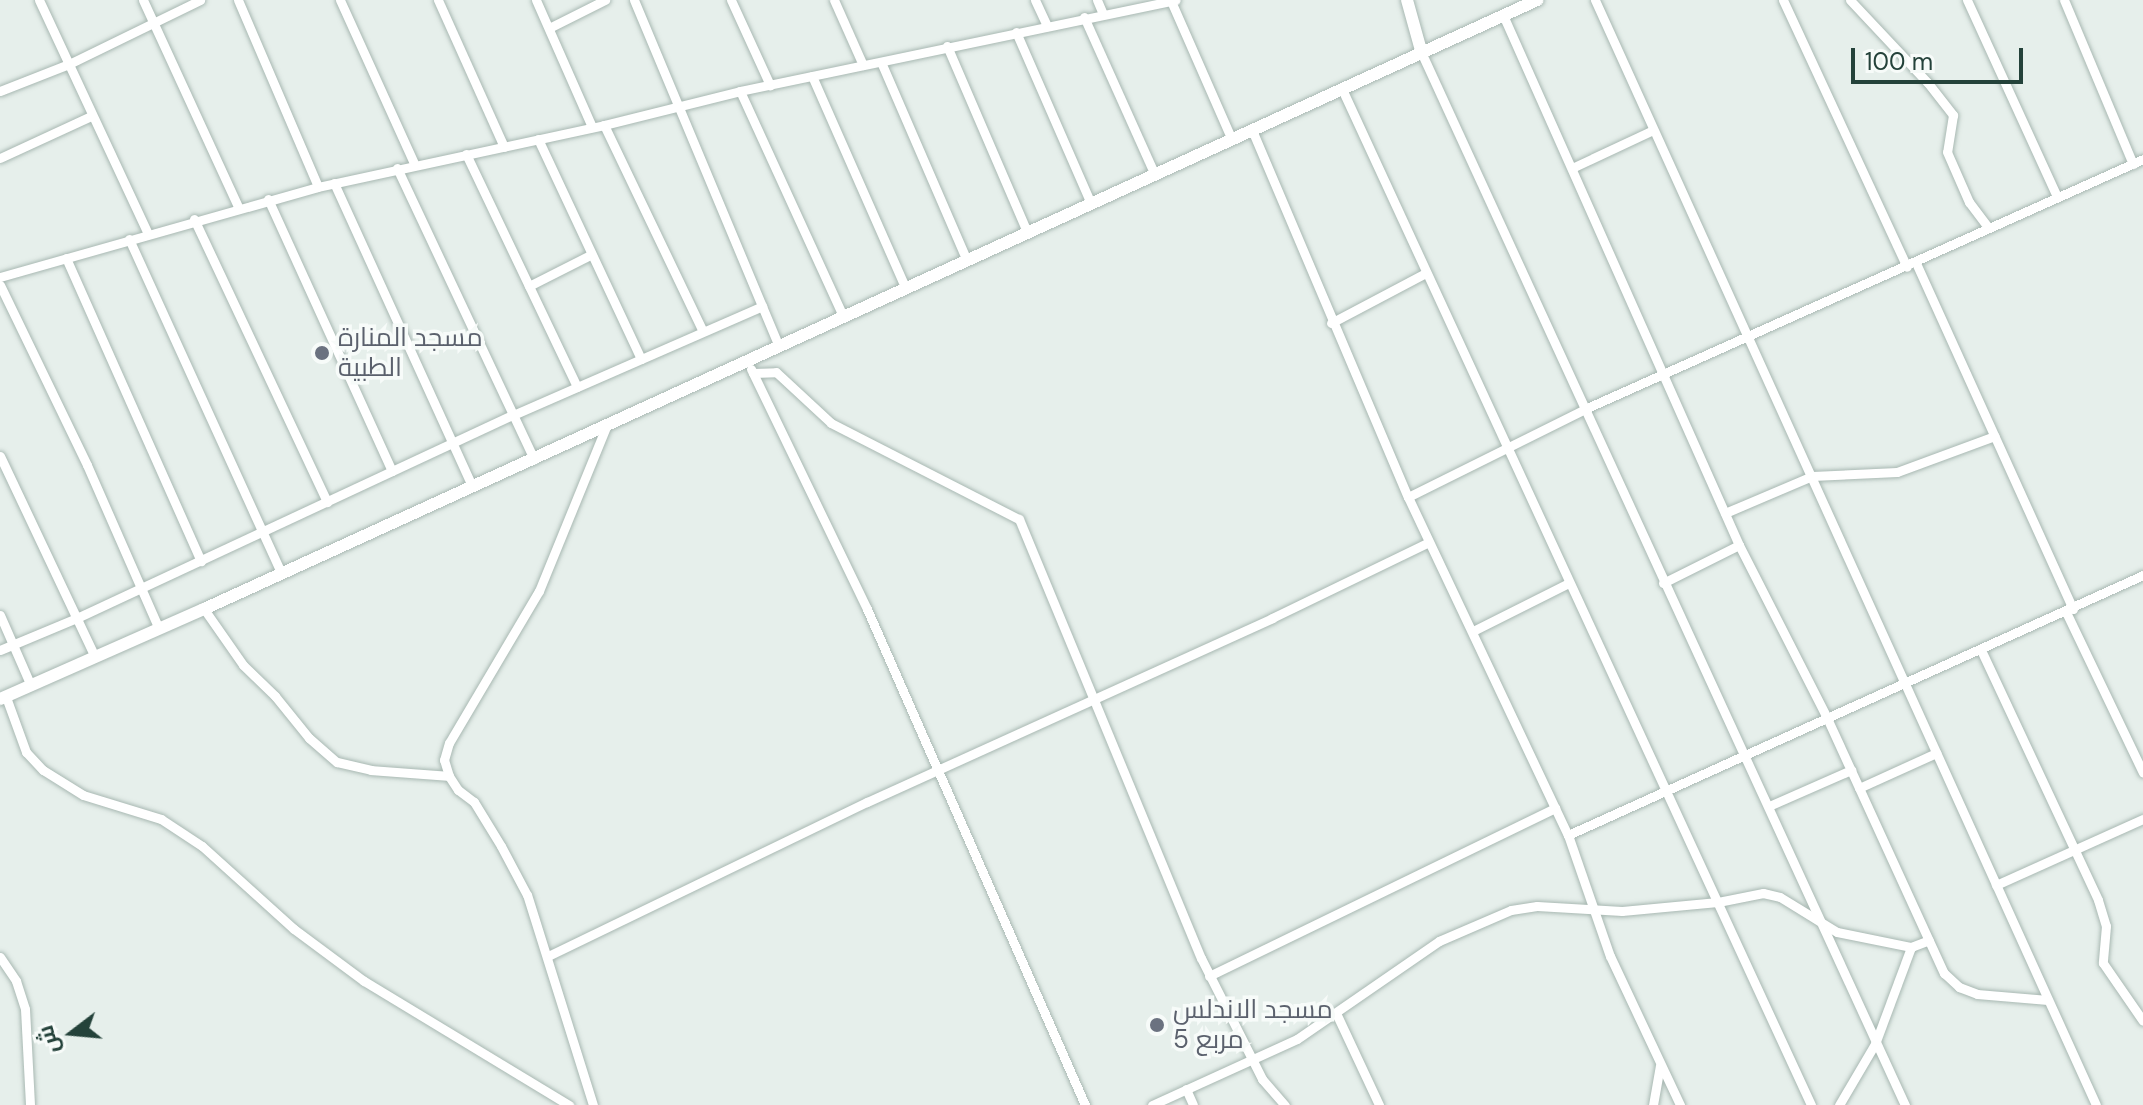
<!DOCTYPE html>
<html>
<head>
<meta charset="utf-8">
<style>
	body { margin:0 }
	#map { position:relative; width:2143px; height:1105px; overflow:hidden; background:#e6efeb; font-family:"DM Sans",Cairo,sans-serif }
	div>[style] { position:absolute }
	.roads { filter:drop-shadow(0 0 2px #a8b8b2) drop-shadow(0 0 2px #a8b8b2) }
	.street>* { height:9px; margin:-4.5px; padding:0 4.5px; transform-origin:4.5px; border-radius:4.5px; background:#fff }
	.secondary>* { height:12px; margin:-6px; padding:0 6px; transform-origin:6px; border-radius:6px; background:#fff }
	.dots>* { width:22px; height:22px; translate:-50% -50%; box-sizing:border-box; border:4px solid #f7fbf9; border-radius:50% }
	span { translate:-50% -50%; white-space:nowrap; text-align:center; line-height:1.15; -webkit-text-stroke:7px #f7fbf9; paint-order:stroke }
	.worship-label { font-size:26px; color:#5b616d }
	.left { translate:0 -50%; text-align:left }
	.north { position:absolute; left:32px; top:993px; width:80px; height:80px; -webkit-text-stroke:6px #f7fbf9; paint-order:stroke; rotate:254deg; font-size:22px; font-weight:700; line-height:32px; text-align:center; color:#24423a }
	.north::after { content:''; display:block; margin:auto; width:28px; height:36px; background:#24423a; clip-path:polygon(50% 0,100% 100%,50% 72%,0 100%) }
	.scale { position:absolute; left:1851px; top:48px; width:172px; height:36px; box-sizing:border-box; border:4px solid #24423a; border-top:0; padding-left:10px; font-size:24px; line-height:28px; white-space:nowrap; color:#24423a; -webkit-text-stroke:6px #f7fbf9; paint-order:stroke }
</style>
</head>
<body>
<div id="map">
	<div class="roads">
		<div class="street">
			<i style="left:39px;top:0;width:258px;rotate:65deg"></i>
			<i style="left:143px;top:0;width:228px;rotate:65.3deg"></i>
			<i style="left:238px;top:0;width:203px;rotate:66.8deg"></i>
			<i style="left:340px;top:0;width:181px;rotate:65.6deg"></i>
			<i style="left:438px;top:0;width:161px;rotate:65.8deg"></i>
			<i style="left:536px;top:0;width:139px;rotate:66.2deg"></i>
			<i style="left:634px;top:0;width:376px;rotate:67.3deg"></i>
			<i style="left:731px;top:0;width:94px;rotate:65.4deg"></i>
			<i style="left:834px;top:0;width:71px;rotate:66deg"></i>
			<i style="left:1035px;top:0;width:29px;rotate:65deg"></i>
			<i style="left:1097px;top:0;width:15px;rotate:67deg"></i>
			<i style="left:1595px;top:0;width:1213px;rotate:65.61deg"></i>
			<i style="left:1783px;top:0;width:294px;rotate:65.1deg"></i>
			<i style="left:1850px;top:0;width:114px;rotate:46.8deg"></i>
			<i style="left:1928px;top:83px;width:41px;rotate:52deg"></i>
			<i style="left:1953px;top:115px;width:37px;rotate:99deg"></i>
			<i style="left:1947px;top:152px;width:55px;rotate:66.3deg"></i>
			<i style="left:1969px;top:202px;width:31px;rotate:53deg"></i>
			<i style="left:1967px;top:0;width:217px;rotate:65.4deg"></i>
			<i style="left:2064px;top:0;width:178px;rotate:67.2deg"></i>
			<i style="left:1171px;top:1px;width:152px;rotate:66.3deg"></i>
			<i style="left:1503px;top:15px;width:580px;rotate:66deg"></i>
			<i style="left:1739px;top:545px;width:194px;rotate:63deg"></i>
			<i style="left:1827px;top:718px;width:281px;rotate:65.4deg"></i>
			<i style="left:1944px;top:973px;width:21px;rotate:43deg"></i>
			<i style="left:1959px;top:987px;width:19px;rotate:21deg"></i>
			<i style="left:1977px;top:994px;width:71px;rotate:4.8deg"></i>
			<i style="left:1084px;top:17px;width:173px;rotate:65.8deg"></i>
			<i style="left:549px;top:28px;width:63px;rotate:-26.6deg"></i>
			<i style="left:1016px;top:32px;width:188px;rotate:66.4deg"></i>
			<i style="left:947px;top:46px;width:202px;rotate:66.7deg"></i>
			<i style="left:1422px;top:54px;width:1157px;rotate:65.32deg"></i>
			<i style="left:881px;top:62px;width:214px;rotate:66.6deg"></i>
			<i style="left:812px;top:76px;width:231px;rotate:66.2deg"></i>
			<i style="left:1342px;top:89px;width:1119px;rotate:65.22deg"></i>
			<i style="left:0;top:91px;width:74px;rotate:-21.4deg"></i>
			<i style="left:69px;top:64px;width:146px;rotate:-26deg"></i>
			<i style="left:740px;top:91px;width:247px;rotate:65.4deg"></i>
			<i style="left:604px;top:125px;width:229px;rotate:64.4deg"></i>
			<i style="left:1252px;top:130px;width:399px;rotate:67deg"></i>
			<i style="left:1408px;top:497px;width:374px;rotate:64.7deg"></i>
			<i style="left:1568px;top:835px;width:128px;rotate:70.9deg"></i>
			<i style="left:1610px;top:956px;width:165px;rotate:64.8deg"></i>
			<i style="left:538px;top:139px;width:243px;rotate:64.9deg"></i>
			<i style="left:466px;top:154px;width:258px;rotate:64.5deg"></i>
			<i style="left:0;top:158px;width:100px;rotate:-24.8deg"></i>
			<i style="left:397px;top:168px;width:322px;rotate:64.8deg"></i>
			<i style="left:1572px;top:168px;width:89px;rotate:-25.1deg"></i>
			<i style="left:334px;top:183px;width:333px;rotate:65.5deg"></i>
			<i style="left:268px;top:199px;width:299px;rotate:65.5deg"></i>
			<i style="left:194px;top:219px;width:313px;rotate:64.8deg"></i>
			<i style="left:129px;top:239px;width:367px;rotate:65.5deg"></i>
			<i style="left:66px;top:258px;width:332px;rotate:66deg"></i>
			<i style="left:1916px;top:263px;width:380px;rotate:65.6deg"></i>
			<i style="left:0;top:277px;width:330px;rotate:-15.8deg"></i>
			<i style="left:318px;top:187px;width:293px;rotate:-12.2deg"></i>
			<i style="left:604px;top:125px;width:140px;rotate:-14deg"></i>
			<i style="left:740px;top:91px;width:445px;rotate:-11.8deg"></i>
			<i style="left:0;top:285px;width:200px;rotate:64.2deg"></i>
			<i style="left:87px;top:465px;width:179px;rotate:66.3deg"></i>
			<i style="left:529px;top:286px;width:68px;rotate:-26.9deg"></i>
			<i style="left:1331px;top:323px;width:107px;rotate:-27.8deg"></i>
			<i style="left:751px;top:369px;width:267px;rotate:64.2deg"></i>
			<i style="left:867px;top:609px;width:542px;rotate:66.27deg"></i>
			<i style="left:753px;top:373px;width:23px;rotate:-2deg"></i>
			<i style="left:776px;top:372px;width:75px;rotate:42.8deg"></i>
			<i style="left:831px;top:423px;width:211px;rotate:27.1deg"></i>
			<i style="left:1019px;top:519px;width:475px;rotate:67.5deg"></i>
			<i style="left:1201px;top:958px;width:136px;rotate:63.2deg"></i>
			<i style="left:1262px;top:1079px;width:35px;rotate:49deg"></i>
			<i style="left:0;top:456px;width:222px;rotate:64.7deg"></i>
			<i style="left:1408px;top:497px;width:200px;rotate:-26.4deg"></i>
			<i style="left:1587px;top:408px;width:609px;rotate:-24.12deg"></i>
			<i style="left:1725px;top:513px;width:95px;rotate:-23deg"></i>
			<i style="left:1812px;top:476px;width:85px;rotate:-2.7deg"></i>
			<i style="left:1897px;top:472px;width:104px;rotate:-20.2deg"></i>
			<i style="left:1663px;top:583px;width:85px;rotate:-26.6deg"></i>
			<i style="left:204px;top:609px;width:68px;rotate:55.1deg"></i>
			<i style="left:243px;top:665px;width:45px;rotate:44.1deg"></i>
			<i style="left:275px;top:696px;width:54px;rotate:51deg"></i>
			<i style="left:309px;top:738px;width:37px;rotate:41deg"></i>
			<i style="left:337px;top:762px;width:35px;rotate:13deg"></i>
			<i style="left:371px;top:770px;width:78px;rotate:4.4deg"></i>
			<i style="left:2066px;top:612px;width:178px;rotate:64.4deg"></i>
			<i style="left:0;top:615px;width:77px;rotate:66.4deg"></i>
			<i style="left:1473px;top:631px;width:107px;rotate:-26.6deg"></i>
			<i style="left:0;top:650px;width:86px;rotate:-22.7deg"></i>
			<i style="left:79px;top:617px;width:479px;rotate:-25deg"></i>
			<i style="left:513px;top:415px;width:272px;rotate:-23.6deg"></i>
			<i style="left:1981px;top:650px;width:276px;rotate:64.9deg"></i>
			<i style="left:2098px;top:900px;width:27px;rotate:73deg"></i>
			<i style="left:2106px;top:926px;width:37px;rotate:95deg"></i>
			<i style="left:2103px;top:963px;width:70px;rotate:55.4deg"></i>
			<i style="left:6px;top:697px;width:59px;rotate:70deg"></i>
			<i style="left:26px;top:752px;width:25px;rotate:47deg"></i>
			<i style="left:43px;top:770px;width:47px;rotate:32deg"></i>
			<i style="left:83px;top:795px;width:82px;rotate:17.1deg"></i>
			<i style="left:161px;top:819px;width:49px;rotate:33.4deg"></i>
			<i style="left:202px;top:846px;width:124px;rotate:42.1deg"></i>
			<i style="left:294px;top:929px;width:87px;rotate:36.6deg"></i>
			<i style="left:364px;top:981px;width:240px;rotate:31.2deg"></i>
			<i style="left:1859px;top:788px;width:85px;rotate:-24.4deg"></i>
			<i style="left:1769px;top:806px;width:90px;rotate:-23.7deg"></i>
			<i style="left:1568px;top:835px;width:631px;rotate:-24.33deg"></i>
			<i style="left:1996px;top:885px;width:161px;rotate:-24.2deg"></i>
			<i style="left:548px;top:956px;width:354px;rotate:-25.8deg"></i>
			<i style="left:867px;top:802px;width:445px;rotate:-24.4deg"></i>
			<i style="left:1272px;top:618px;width:174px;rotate:-25.8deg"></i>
			<i style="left:0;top:957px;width:29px;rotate:56deg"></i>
			<i style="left:16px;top:981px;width:29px;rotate:72deg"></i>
			<i style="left:25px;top:1009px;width:96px;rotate:87deg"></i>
			<i style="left:1209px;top:976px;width:385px;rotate:-25.9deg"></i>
			<i style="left:1336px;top:1013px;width:102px;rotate:64.9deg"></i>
			<i style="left:1186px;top:1089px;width:17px;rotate:66deg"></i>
			<i style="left:593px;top:1105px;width:220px;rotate:-107.4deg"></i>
			<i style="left:527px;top:895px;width:55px;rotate:-118deg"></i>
			<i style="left:501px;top:846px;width:52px;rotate:-121.5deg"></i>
			<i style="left:474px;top:802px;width:20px;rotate:-143deg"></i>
			<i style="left:458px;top:790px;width:17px;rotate:-123deg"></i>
			<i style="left:449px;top:776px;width:17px;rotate:-107deg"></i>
			<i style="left:444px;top:760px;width:18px;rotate:-74deg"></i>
			<i style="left:449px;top:743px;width:177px;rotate:-59.4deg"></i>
			<i style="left:539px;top:591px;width:180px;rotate:-67.8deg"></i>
			<i style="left:1152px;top:1105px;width:159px;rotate:-24.5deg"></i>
			<i style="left:1297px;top:1039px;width:173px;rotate:-34.6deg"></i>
			<i style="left:1439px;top:941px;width:78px;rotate:-23.3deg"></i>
			<i style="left:1511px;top:910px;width:26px;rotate:-9deg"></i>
			<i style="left:1537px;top:906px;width:85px;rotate:3.4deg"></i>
			<i style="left:1622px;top:911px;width:96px;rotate:-5.4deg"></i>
			<i style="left:1718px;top:902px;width:46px;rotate:-11.3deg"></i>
			<i style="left:1763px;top:893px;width:17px;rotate:13deg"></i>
			<i style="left:1780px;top:897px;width:67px;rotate:31.6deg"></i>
			<i style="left:1837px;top:932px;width:76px;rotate:11.5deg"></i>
			<i style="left:1911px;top:947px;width:19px;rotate:-21deg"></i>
			<i style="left:1653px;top:1105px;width:40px;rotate:-80deg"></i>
			<i style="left:1839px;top:1105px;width:71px;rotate:-59.5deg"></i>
			<i style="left:1875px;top:1044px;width:103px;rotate:-69.6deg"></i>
		</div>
		<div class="secondary">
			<i style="left:1407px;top:0;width:56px;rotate:74.5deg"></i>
			<i style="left:0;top:699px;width:223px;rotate:-23.8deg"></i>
			<i style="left:204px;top:609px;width:1466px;rotate:-24.55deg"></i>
		</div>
	</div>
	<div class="dots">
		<i style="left:322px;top:353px;background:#6b7280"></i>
		<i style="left:1157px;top:1025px;background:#6b7280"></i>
	</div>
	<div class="worship-label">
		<span class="left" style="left:338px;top:353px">مسجد المنارة<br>الطبية</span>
		<span class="left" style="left:1173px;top:1025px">مسجد الاندلس<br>مربع 5</span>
	</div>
	<div class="north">ش</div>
	<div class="scale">100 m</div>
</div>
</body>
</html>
